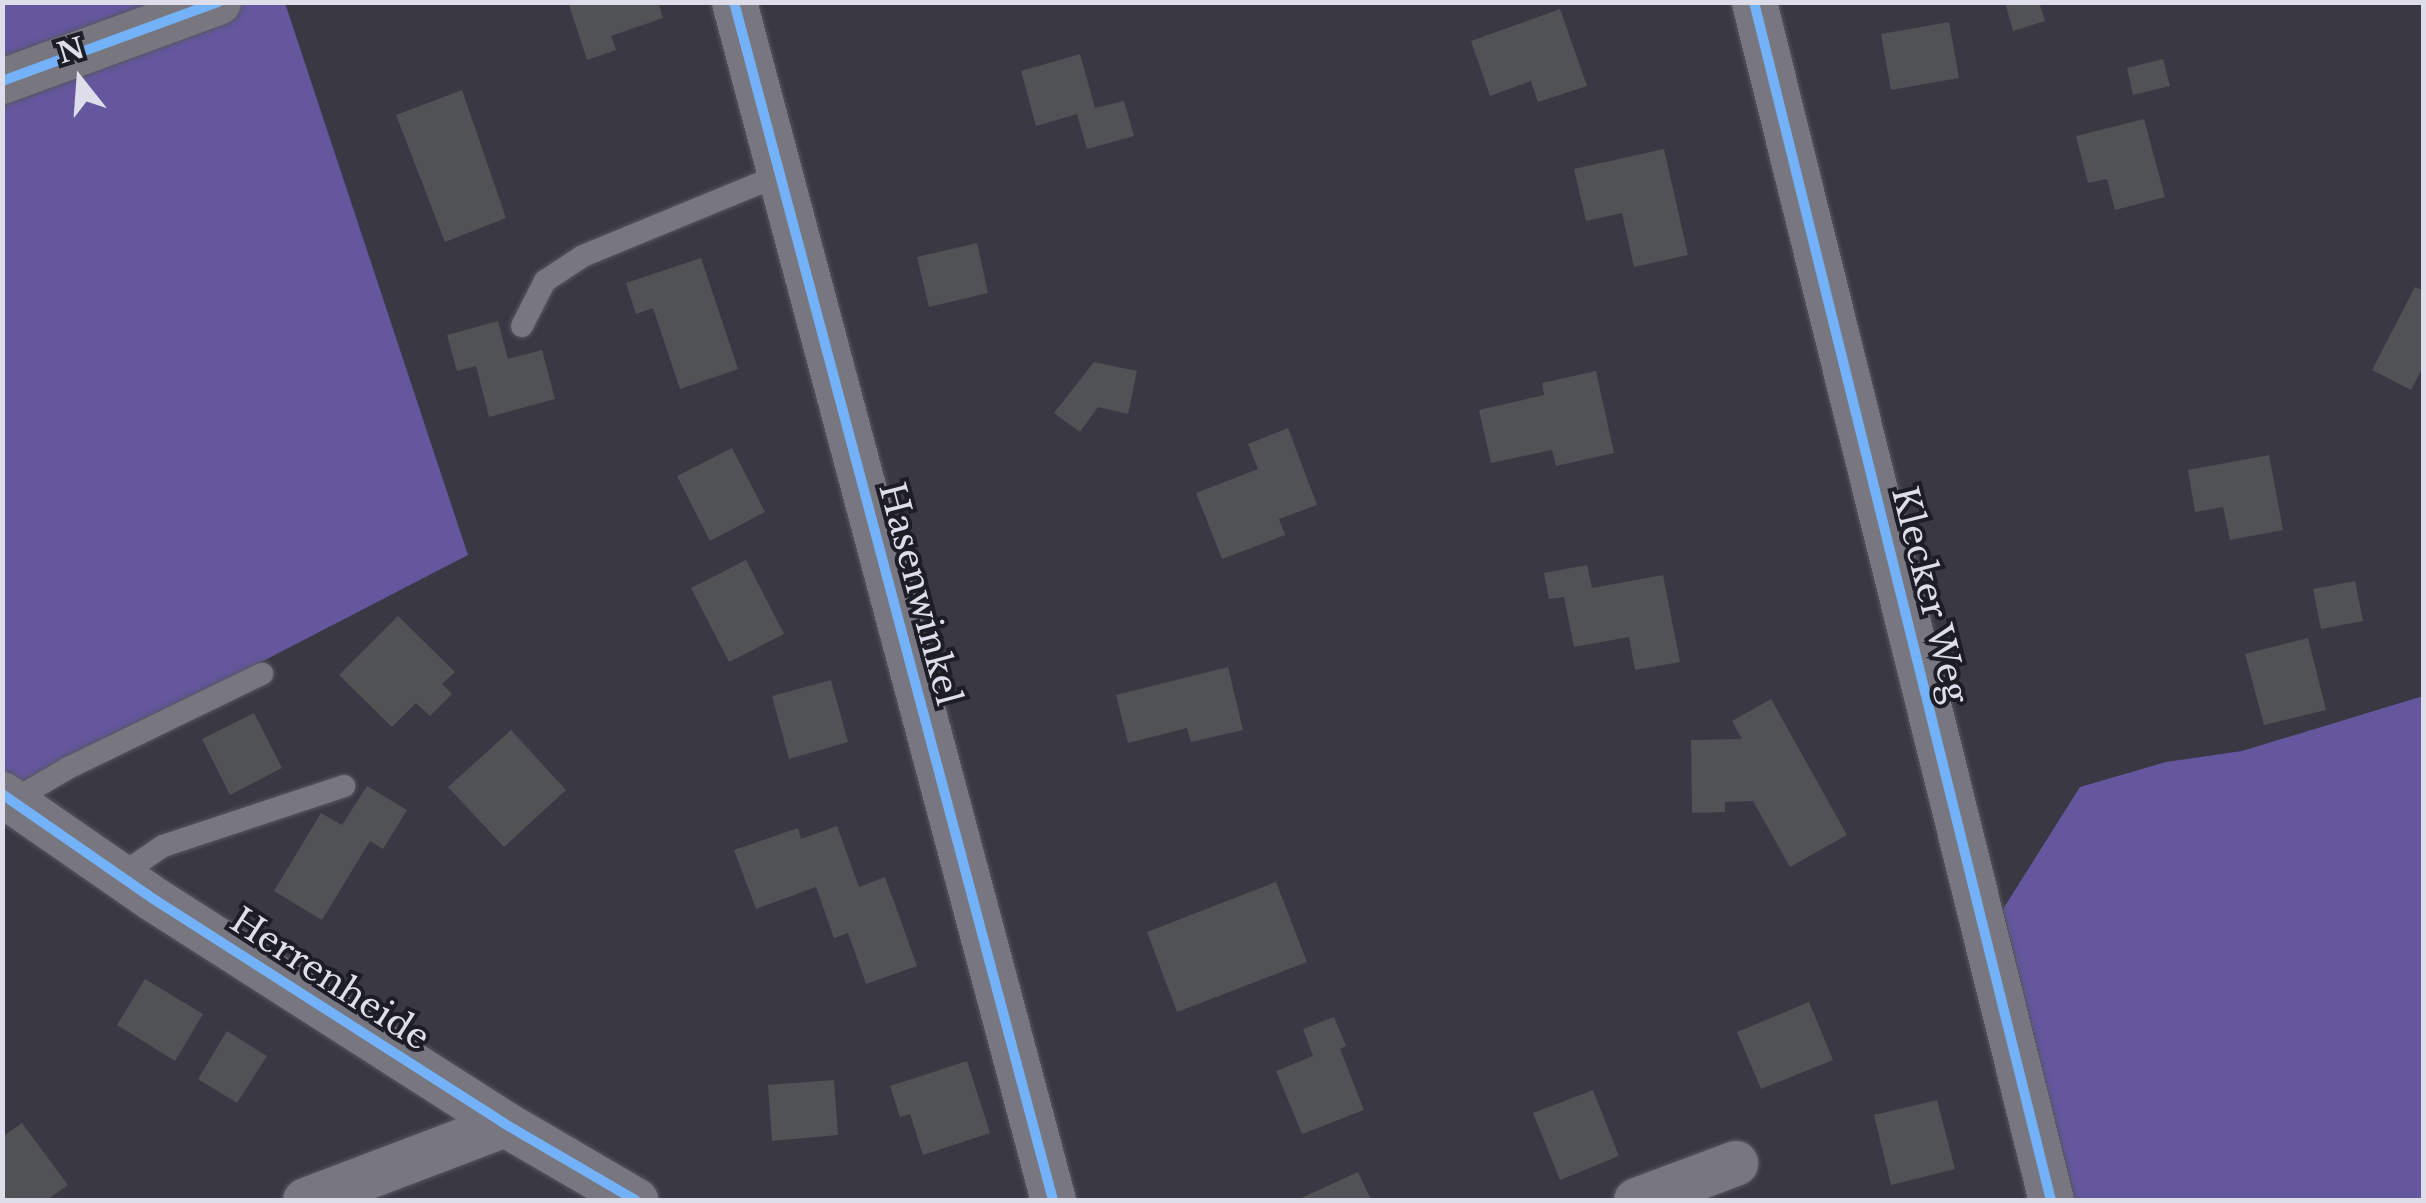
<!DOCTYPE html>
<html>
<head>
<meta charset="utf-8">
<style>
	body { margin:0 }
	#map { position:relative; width:2426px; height:1203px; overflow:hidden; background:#3a3843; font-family:"Libre Baskerville",serif }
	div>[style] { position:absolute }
	.forest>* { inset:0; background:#64579e }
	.building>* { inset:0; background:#505255 }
	.roads { filter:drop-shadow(0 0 2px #575660) drop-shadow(0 0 2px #575660) }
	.lane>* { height:22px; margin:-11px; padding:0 11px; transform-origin:11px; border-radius:11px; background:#78777f }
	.street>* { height:45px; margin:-22.5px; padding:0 22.5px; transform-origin:22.5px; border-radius:22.5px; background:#78777f }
	.cycleway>* { height:10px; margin:-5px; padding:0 5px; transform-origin:5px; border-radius:5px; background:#73b2f8 }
	span { translate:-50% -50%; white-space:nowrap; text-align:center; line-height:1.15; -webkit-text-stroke:8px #1d1d25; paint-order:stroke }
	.street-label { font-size:35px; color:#deddea }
	.frame { position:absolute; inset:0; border:5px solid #deddea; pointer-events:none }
	.north { position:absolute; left:30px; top:30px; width:100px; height:100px; -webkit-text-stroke:8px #1d1d25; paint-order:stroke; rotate:343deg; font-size:28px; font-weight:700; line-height:40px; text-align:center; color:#deddea }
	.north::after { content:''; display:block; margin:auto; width:35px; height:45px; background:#deddea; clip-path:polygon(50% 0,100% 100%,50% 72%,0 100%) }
</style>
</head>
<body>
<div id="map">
	<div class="forest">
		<i style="clip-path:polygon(3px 3px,285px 3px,468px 555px,4px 795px)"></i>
		<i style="clip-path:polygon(2423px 696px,2423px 1200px,2074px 1200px,2003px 909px,2080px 787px,2166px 762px,2242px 751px)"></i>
	</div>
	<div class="building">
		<i style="clip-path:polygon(568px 2px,658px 2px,663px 18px,611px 36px,616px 50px,587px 60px)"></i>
		<i style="clip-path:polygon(2005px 2px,2039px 2px,2045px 21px,2013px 31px)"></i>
		<i style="clip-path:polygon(1560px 9px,1587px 86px,1538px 102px,1531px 81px,1490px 96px,1471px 41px)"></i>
		<i style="clip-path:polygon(1949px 22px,1959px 78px,1891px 90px,1881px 34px)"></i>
		<i style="clip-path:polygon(1080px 54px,1095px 108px,1124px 101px,1134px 136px,1087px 149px,1077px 114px,1036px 126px,1021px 71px)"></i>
		<i style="clip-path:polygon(2163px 59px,2170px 86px,2133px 95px,2127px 68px)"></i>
		<i style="clip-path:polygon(462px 90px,506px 218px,445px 242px,396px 115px)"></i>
		<i style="clip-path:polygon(2144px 119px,2165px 197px,2115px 210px,2107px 179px,2088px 183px,2076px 136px)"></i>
		<i style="clip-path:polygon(1664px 149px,1688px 255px,1634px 267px,1622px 213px,1586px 221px,1574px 169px)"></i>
		<i style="clip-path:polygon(977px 243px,988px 293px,929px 307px,917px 257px)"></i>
		<i style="clip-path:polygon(701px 258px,738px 369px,680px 389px,653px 308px,636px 314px,626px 283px)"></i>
		<i style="clip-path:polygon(2415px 287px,2424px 291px,2424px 365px,2411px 390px,2372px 370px)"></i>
		<i style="clip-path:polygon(498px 321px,508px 359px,542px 350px,555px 399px,489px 417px,476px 366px,457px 371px,447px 335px)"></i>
		<i style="clip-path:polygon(1094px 362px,1137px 371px,1128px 414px,1098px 407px,1080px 432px,1054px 413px)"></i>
		<i style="clip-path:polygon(1596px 371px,1614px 453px,1556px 466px,1552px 450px,1491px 463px,1479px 410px,1544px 395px,1542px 383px)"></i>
		<i style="clip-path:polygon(1288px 428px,1317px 505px,1279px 519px,1285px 535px,1222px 559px,1196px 493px,1258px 469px,1248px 444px)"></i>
		<i style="clip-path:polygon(732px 448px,765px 512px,710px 541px,677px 476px)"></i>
		<i style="clip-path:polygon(2269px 455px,2283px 530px,2230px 540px,2223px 507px,2195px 512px,2188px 470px)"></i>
		<i style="clip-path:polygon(746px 560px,784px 634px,729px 662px,691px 588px)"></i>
		<i style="clip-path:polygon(1587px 565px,1592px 588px,1663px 575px,1680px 662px,1635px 670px,1629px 637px,1574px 647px,1564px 597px,1549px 599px,1544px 573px)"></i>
		<i style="clip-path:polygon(2355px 581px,2363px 621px,2321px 629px,2313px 589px)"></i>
		<i style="clip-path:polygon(398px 616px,455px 672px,442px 684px,452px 694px,430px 716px,416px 703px,392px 727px,339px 675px)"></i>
		<i style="clip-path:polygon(2308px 638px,2326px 710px,2264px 725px,2245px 654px)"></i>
		<i style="clip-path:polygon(1228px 667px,1243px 730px,1191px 742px,1187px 728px,1128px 743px,1116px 695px)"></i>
		<i style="clip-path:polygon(831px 680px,848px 742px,789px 759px,772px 696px)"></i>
		<i style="clip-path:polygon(1771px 699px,1847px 835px,1790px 867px,1753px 801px,1725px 802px,1725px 812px,1692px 813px,1691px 740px,1742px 739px,1732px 721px)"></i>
		<i style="clip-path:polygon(254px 713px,282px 768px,230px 795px,202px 739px)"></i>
		<i style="clip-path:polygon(511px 730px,566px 790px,504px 847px,448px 787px)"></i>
		<i style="clip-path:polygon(367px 786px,407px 810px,383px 849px,370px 841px,322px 920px,274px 891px,321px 813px,342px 825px)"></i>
		<i style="clip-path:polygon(837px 826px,859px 887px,885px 877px,917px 966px,866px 984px,848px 933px,834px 938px,816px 887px,756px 909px,734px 850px,798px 828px,801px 839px)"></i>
		<i style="clip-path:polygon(1276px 882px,1307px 962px,1177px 1012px,1147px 932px)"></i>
		<i style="clip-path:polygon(145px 979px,203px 1014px,175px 1061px,117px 1025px)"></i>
		<i style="clip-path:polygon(1809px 1002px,1833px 1060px,1761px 1089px,1737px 1032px)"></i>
		<i style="clip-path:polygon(1334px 1017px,1346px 1046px,1340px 1049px,1364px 1110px,1302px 1134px,1276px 1071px,1313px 1056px,1303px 1029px)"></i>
		<i style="clip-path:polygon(227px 1031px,267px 1056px,237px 1103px,198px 1079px)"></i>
		<i style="clip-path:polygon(967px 1061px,990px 1133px,923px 1155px,910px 1114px,900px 1117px,890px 1086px)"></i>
		<i style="clip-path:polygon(834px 1080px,838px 1135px,772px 1141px,768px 1085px)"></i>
		<i style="clip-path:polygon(1593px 1090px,1619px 1156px,1560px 1180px,1533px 1113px)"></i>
		<i style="clip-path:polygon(1937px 1100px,1955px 1169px,1891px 1185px,1874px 1115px)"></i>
		<i style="clip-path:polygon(22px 1123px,68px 1185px,47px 1200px,2px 1200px,2px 1137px)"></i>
		<i style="clip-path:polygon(1358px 1172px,1371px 1200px,1297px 1200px)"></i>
	</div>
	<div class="roads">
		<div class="lane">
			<i style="left:522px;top:326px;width:51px;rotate:-62.9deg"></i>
			<i style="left:545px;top:281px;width:45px;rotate:-33.3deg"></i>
			<i style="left:583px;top:256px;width:213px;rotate:-22.4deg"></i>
			<i style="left:12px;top:801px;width:65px;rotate:-30.5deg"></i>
			<i style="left:68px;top:768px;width:216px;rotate:-25.9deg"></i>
			<i style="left:119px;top:876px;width:53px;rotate:-34.3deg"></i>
			<i style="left:163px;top:846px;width:191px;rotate:-18.3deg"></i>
		</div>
		<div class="street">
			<i style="left:734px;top:2px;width:1240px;rotate:75.09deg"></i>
			<i style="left:1754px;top:2px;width:1234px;rotate:76.08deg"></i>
			<i style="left:2px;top:81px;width:230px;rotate:-20.1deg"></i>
			<i style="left:2px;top:794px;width:183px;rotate:34.7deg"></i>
			<i style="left:152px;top:898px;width:419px;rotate:32.6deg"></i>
			<i style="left:505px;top:1124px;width:151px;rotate:30.3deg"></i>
			<i style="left:305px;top:1200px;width:214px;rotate:-20.8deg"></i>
			<i style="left:1636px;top:1200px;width:106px;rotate:-20.5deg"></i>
		</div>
	</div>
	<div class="cycleway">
		<i style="left:734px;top:2px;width:1240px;rotate:75.09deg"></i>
		<i style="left:1754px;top:2px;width:1234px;rotate:76.08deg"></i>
		<i style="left:2px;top:81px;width:230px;rotate:-20.1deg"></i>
		<i style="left:2px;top:794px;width:183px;rotate:34.7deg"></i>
		<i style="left:152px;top:898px;width:419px;rotate:32.6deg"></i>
		<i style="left:505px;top:1124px;width:151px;rotate:30.3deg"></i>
	</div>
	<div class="street-label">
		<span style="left:920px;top:594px;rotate:75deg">Hasenwinkel</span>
		<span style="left:1930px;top:595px;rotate:76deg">Klecker Weg</span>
		<span style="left:330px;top:979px;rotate:33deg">Herrenheide</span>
	</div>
	<div class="frame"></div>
	<div class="north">N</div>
</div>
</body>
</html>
